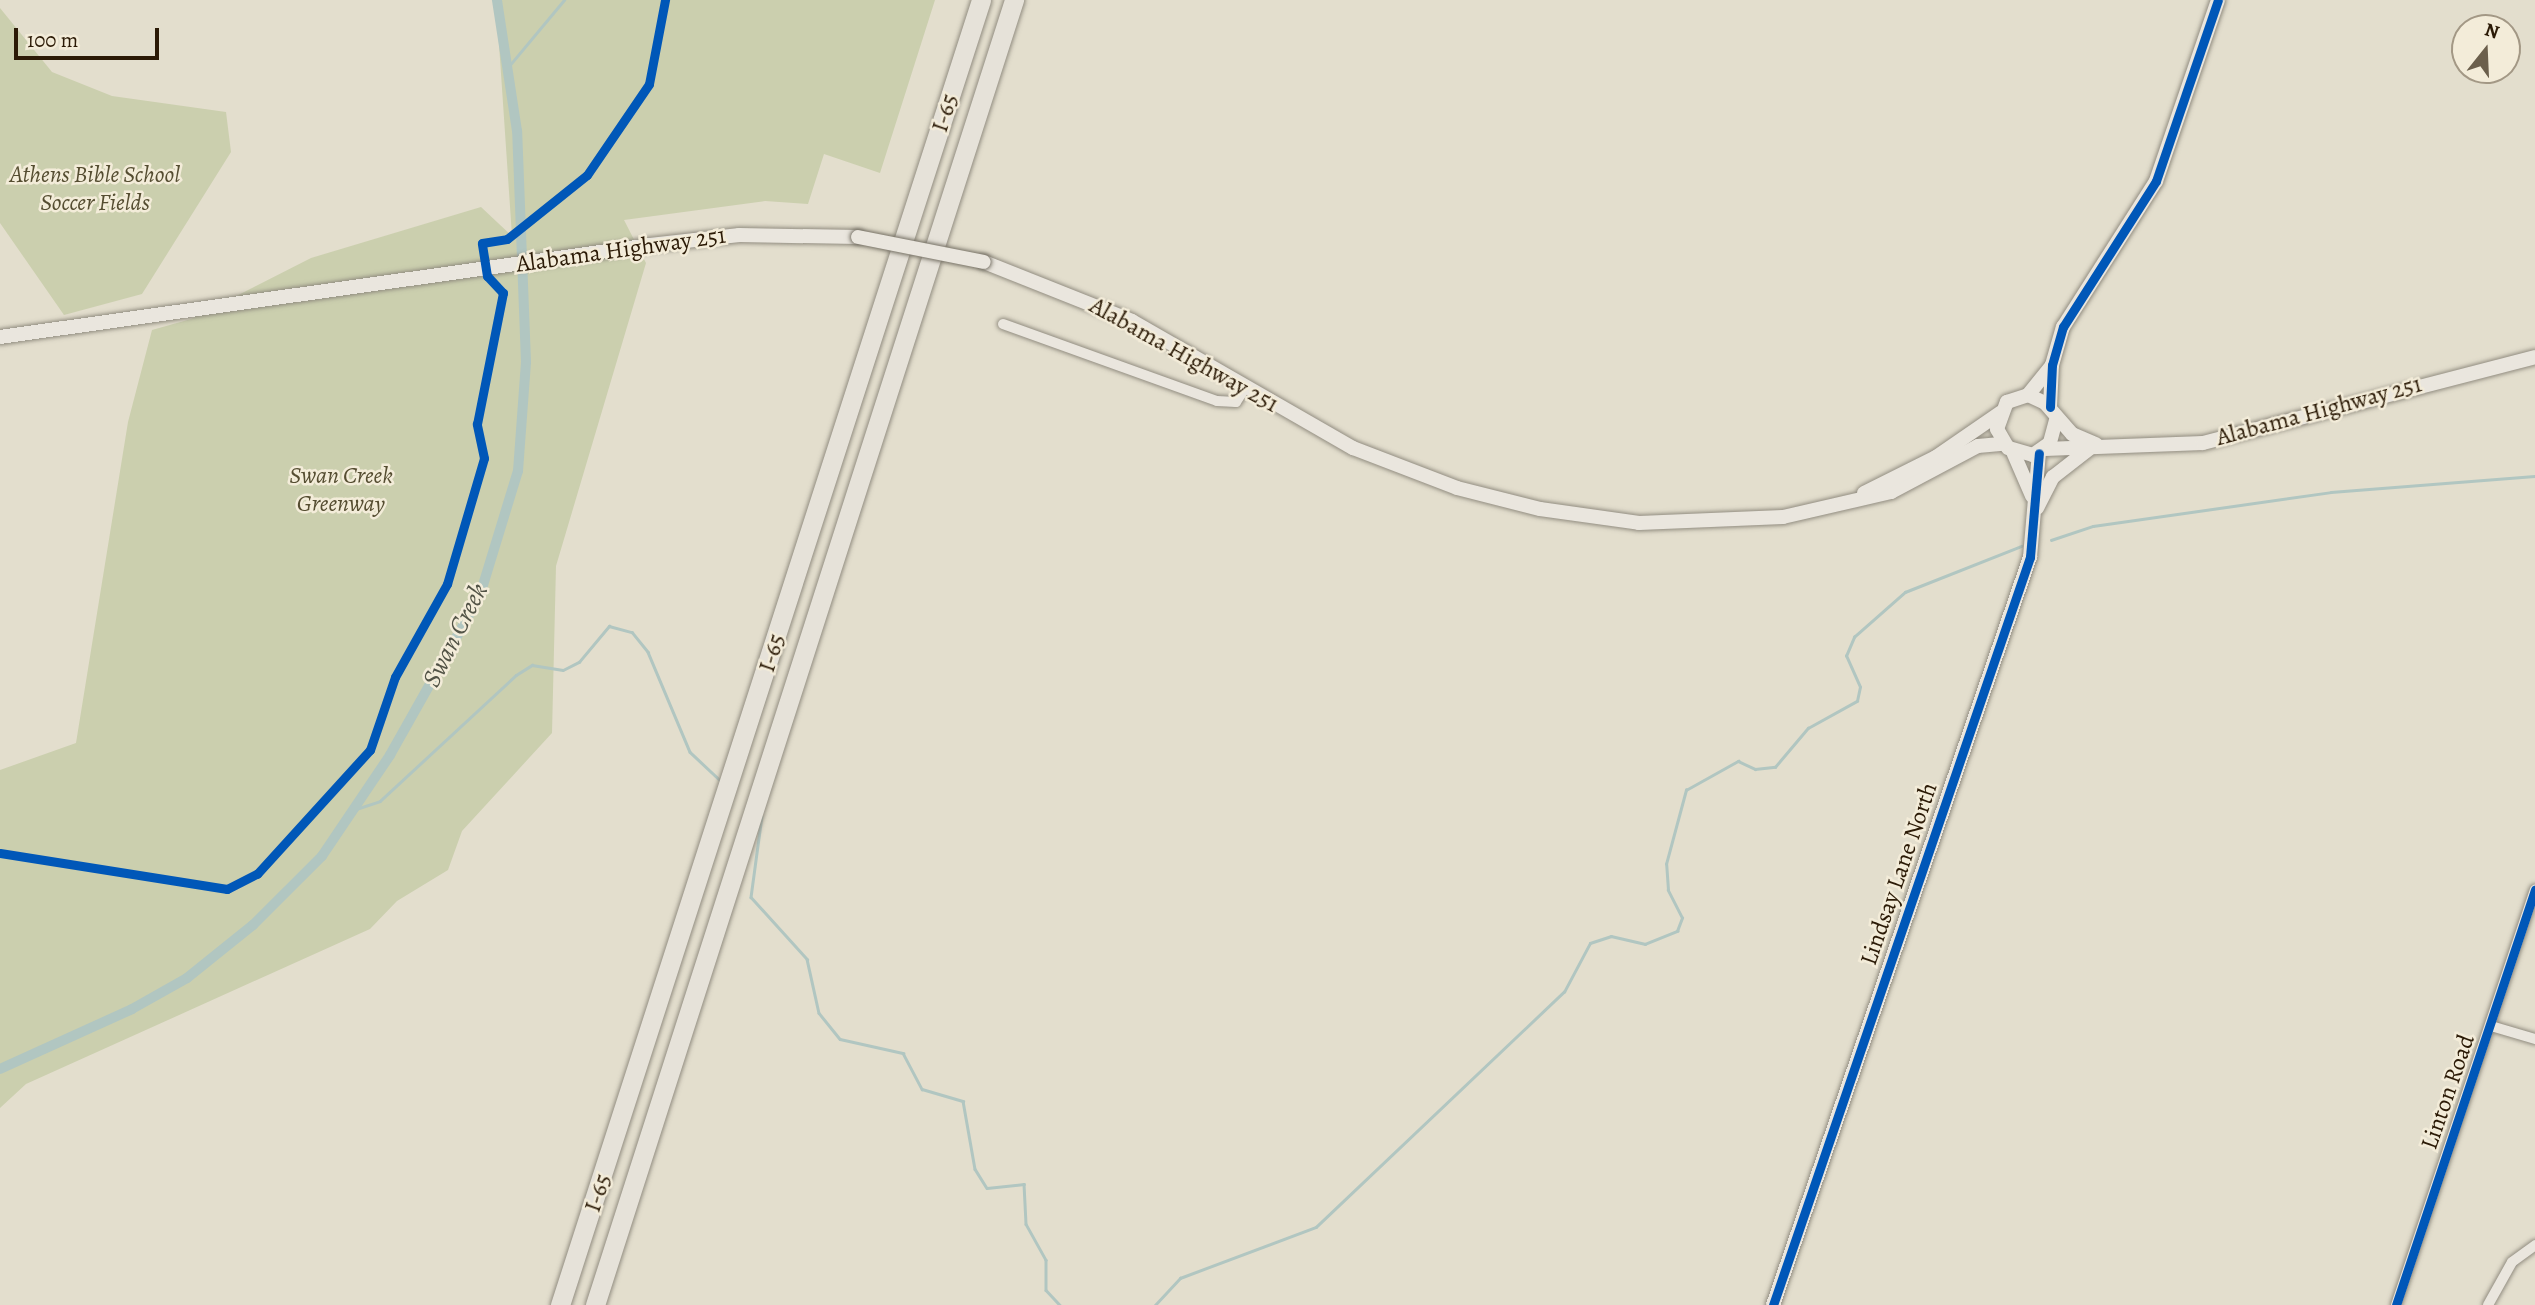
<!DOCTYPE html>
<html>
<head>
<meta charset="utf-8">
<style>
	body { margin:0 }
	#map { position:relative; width:2535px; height:1305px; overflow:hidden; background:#e3decd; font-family:Alegreya,serif }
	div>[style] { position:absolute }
	.green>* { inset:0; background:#cbcfae }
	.stream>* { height:2.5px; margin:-1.25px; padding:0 1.25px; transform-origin:1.25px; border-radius:1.25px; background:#b1c6c1 }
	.canal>* { height:10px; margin:-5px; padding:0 5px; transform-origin:5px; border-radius:5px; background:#b1c6c1 }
	.roads { filter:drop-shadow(0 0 2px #928d81) drop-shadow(0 0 2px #928d81) }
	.street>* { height:10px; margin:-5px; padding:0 5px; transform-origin:5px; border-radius:5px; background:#eae6de }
	.secondary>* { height:14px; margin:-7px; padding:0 7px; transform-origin:7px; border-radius:7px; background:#eae6de }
	.highway>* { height:19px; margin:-9.5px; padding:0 9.5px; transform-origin:9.5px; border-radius:9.5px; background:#e6e2d9 }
	.bridges { filter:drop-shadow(0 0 2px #777266) drop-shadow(0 0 2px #777266) }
	.secondary-bridge>* { height:14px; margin:-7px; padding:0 7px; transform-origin:7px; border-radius:7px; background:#eae6de }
	.cycleway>* { height:9px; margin:-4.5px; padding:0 4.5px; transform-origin:4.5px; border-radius:4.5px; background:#0057b8 }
	span { translate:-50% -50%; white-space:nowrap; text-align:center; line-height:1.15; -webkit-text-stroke:5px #f3ecd9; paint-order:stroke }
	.street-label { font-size:24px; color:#2b1a06 }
	.park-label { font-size:24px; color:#554d31; font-style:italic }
	.water-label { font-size:26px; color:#525346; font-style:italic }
	.north { position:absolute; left:2451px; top:14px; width:70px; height:70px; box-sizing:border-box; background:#f3ecd9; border:2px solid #a39885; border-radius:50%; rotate:18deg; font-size:19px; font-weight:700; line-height:28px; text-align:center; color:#2b1a06 }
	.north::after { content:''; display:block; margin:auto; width:24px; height:32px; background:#6b5f4c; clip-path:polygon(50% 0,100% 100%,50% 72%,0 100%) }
	.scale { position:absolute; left:14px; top:28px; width:145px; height:32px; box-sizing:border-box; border:4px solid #2b1a06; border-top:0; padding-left:9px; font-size:21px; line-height:24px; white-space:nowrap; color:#2b1a06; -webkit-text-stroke:5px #f3ecd9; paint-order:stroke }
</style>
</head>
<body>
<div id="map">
	<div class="green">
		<i style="clip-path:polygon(496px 0,935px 0,880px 173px,824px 154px,808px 204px,765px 201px,624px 220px,646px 263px,556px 566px,552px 733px,462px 831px,448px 870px,397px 901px,370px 929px,26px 1084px,0 1108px,0 770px,76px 743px,128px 422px,152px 330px,191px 319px,311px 258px,481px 207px,512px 236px)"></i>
		<i style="clip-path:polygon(0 8px,52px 72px,112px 96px,226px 112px,231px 152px,142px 294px,64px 315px,0 223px)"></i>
	</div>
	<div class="stream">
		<i style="left:509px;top:66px;width:86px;rotate:-50.2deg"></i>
		<i style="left:2051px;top:540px;width:44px;rotate:-18.4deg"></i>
		<i style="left:2093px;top:526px;width:240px;rotate:-8.1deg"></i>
		<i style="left:2331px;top:492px;width:205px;rotate:-4.5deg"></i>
		<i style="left:353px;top:810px;width:28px;rotate:-18deg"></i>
		<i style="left:380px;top:801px;width:185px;rotate:-42.8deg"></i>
		<i style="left:516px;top:675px;width:19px;rotate:-32deg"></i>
		<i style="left:532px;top:665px;width:31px;rotate:9deg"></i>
		<i style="left:563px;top:670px;width:18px;rotate:-27deg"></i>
		<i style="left:579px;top:662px;width:47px;rotate:-50.2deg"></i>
		<i style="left:609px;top:626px;width:24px;rotate:15deg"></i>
		<i style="left:632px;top:632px;width:26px;rotate:51deg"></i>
		<i style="left:648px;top:652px;width:108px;rotate:67.2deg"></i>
		<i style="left:690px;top:752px;width:42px;rotate:43.1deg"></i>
		<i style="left:762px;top:816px;width:82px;rotate:97.7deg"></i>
		<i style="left:751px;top:897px;width:84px;rotate:47.9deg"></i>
		<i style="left:807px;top:959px;width:55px;rotate:77.5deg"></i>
		<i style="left:819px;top:1013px;width:33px;rotate:51deg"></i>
		<i style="left:840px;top:1039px;width:65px;rotate:12.5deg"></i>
		<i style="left:903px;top:1053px;width:41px;rotate:62.2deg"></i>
		<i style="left:922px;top:1089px;width:43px;rotate:16.3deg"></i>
		<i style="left:963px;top:1101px;width:69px;rotate:80deg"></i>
		<i style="left:975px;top:1169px;width:22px;rotate:58deg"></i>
		<i style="left:987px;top:1188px;width:37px;rotate:-6deg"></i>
		<i style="left:1024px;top:1184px;width:40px;rotate:87.1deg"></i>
		<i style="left:1026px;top:1224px;width:41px;rotate:60.9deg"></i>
		<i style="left:1046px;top:1260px;width:30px;rotate:90deg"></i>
		<i style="left:1046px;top:1290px;width:21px;rotate:47deg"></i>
		<i style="left:1155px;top:1305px;width:37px;rotate:-47deg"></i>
		<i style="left:1180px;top:1278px;width:145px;rotate:-20.6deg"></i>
		<i style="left:1316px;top:1227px;width:342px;rotate:-43.5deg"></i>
		<i style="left:1564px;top:992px;width:55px;rotate:-62deg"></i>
		<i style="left:1590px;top:943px;width:22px;rotate:-18deg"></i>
		<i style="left:1611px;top:936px;width:35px;rotate:13deg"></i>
		<i style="left:1645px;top:944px;width:35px;rotate:-22deg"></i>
		<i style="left:1677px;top:931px;width:14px;rotate:-69deg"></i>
		<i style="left:1682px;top:918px;width:31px;rotate:-117deg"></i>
		<i style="left:1668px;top:890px;width:26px;rotate:-94deg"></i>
		<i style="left:1666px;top:864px;width:77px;rotate:-74.9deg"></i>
		<i style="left:1686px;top:790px;width:60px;rotate:-29.1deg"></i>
		<i style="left:1738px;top:761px;width:19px;rotate:25deg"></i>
		<i style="left:1755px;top:769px;width:20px;rotate:-6deg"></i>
		<i style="left:1775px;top:767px;width:51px;rotate:-49.8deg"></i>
		<i style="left:1808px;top:728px;width:56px;rotate:-28.9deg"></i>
		<i style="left:1857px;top:701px;width:14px;rotate:-78deg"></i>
		<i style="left:1860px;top:687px;width:34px;rotate:-114deg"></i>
		<i style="left:1846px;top:656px;width:21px;rotate:-67deg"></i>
		<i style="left:1854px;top:637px;width:68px;rotate:-41.4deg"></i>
		<i style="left:1905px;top:592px;width:125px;rotate:-21.6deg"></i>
	</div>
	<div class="canal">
		<i style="left:0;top:1069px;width:145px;rotate:-24.4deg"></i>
		<i style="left:132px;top:1009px;width:63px;rotate:-29.4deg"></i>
		<i style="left:187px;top:978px;width:85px;rotate:-38.8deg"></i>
		<i style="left:253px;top:925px;width:98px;rotate:-45deg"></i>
		<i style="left:322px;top:856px;width:122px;rotate:-56deg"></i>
		<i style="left:390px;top:755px;width:184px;rotate:-60.6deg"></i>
		<i style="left:480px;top:595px;width:130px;rotate:-73deg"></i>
		<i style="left:518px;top:471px;width:109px;rotate:-85.8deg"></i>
		<i style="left:526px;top:362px;width:231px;rotate:-92.2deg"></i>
		<i style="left:517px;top:131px;width:133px;rotate:-98.7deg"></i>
	</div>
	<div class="roads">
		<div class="street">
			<i style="left:1003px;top:324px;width:227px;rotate:19.8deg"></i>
			<i style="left:1217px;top:401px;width:19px;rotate:3deg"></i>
			<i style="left:1236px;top:402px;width:17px;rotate:-57deg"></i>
			<i style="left:2491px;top:1026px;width:46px;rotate:16.5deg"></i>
			<i style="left:2396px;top:1305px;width:438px;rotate:-71.5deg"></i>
			<i style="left:2488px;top:1305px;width:49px;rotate:-60.8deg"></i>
			<i style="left:2512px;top:1262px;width:29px;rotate:-36deg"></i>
		</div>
		<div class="secondary">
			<i style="left:984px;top:262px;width:159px;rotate:21.7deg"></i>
			<i style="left:1132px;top:321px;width:255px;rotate:29.9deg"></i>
			<i style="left:1353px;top:448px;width:111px;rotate:21deg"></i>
			<i style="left:1457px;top:488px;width:86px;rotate:14.2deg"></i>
			<i style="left:1540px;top:509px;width:100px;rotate:8deg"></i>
			<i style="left:1639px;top:523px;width:144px;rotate:-2.4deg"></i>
			<i style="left:1783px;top:517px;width:111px;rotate:-13deg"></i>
			<i style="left:1891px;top:492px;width:98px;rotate:-27.9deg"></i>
			<i style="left:1978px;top:446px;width:25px;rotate:-5deg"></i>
			<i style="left:0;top:337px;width:656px;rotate:-8.06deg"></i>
			<i style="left:650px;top:245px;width:90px;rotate:-6.4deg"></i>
			<i style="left:739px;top:235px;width:119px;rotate:1deg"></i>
			<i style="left:2028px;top:395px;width:38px;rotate:-51deg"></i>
			<i style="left:2050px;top:407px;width:42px;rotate:-87.3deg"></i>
			<i style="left:2052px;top:365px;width:40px;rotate:-74deg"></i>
			<i style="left:2063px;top:327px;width:173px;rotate:-57.5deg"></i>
			<i style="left:2156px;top:181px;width:191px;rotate:-71.1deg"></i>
			<i style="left:2056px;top:420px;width:24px;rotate:105deg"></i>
			<i style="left:2050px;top:443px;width:21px;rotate:145deg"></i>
			<i style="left:2033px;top:455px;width:26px;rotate:-164deg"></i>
			<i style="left:2008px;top:448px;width:22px;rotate:-120deg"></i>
			<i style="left:1997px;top:429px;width:29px;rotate:-70deg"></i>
			<i style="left:2007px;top:402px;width:22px;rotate:-18deg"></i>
			<i style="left:2028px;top:395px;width:19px;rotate:25deg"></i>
			<i style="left:2045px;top:403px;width:41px;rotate:48.9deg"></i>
			<i style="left:2072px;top:434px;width:26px;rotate:23deg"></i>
			<i style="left:2045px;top:449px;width:158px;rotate:-2.2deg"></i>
			<i style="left:2203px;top:443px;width:343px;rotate:-14.5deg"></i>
			<i style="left:2013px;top:452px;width:48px;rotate:66.6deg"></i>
			<i style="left:1864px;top:493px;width:80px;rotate:-26.6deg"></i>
			<i style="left:1936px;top:457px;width:78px;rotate:-34.5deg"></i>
			<i style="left:2037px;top:508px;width:35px;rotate:-63deg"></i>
			<i style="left:2053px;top:477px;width:46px;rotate:-37.9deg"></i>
			<i style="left:1773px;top:1305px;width:791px;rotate:-71.04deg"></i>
			<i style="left:2030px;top:557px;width:104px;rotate:-85.1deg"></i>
		</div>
		<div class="highway">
			<i style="left:560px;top:1305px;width:1371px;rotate:-72.12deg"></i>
			<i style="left:595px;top:1305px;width:1371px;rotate:-72.2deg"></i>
		</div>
	</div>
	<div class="bridges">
		<div class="secondary-bridge">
			<i style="left:858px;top:237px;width:128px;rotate:11.2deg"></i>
		</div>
	</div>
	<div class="cycleway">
		<i style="left:2050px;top:407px;width:42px;rotate:-87.3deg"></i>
		<i style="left:2052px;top:365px;width:40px;rotate:-74deg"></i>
		<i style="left:2063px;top:327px;width:173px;rotate:-57.5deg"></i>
		<i style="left:2156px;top:181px;width:191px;rotate:-71.1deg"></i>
		<i style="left:0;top:853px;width:230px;rotate:9deg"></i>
		<i style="left:227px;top:889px;width:34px;rotate:-27deg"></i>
		<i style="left:257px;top:874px;width:168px;rotate:-47.7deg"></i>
		<i style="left:370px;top:750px;width:77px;rotate:-71.1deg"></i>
		<i style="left:395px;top:677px;width:107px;rotate:-60.8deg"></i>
		<i style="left:447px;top:584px;width:131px;rotate:-73.6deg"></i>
		<i style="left:484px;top:458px;width:35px;rotate:-102deg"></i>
		<i style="left:477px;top:424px;width:134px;rotate:-78.8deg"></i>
		<i style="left:503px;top:293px;width:23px;rotate:-133deg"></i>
		<i style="left:487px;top:276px;width:33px;rotate:-99deg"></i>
		<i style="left:482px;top:243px;width:25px;rotate:-9deg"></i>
		<i style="left:507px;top:239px;width:102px;rotate:-38.7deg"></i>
		<i style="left:587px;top:175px;width:110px;rotate:-55.7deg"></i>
		<i style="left:649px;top:84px;width:86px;rotate:-79.2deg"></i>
		<i style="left:1773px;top:1305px;width:791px;rotate:-71.04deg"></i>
		<i style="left:2030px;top:557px;width:104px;rotate:-85.1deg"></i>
		<i style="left:2396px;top:1305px;width:438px;rotate:-71.5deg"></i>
	</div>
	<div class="street-label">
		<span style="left:945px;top:113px;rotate:-72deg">I-65</span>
		<span style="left:621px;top:250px;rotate:-8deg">Alabama Highway 251</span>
		<span style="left:1184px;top:355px;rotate:29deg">Alabama Highway 251</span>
		<span style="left:2319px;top:411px;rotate:-15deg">Alabama Highway 251</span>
		<span style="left:772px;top:653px;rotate:-72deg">I-65</span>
		<span style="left:1899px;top:874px;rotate:-71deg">Lindsay Lane North</span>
		<span style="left:2448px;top:1092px;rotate:-71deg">Linton Road</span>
		<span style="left:598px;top:1193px;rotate:-71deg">I-65</span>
	</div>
	<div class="park-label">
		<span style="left:95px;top:189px">Athens Bible School<br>Soccer Fields</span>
		<span style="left:341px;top:490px">Swan Creek<br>Greenway</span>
	</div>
	<div class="water-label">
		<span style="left:455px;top:635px;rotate:-63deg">Swan Creek</span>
	</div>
	<div class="north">N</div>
	<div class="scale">100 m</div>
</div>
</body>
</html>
